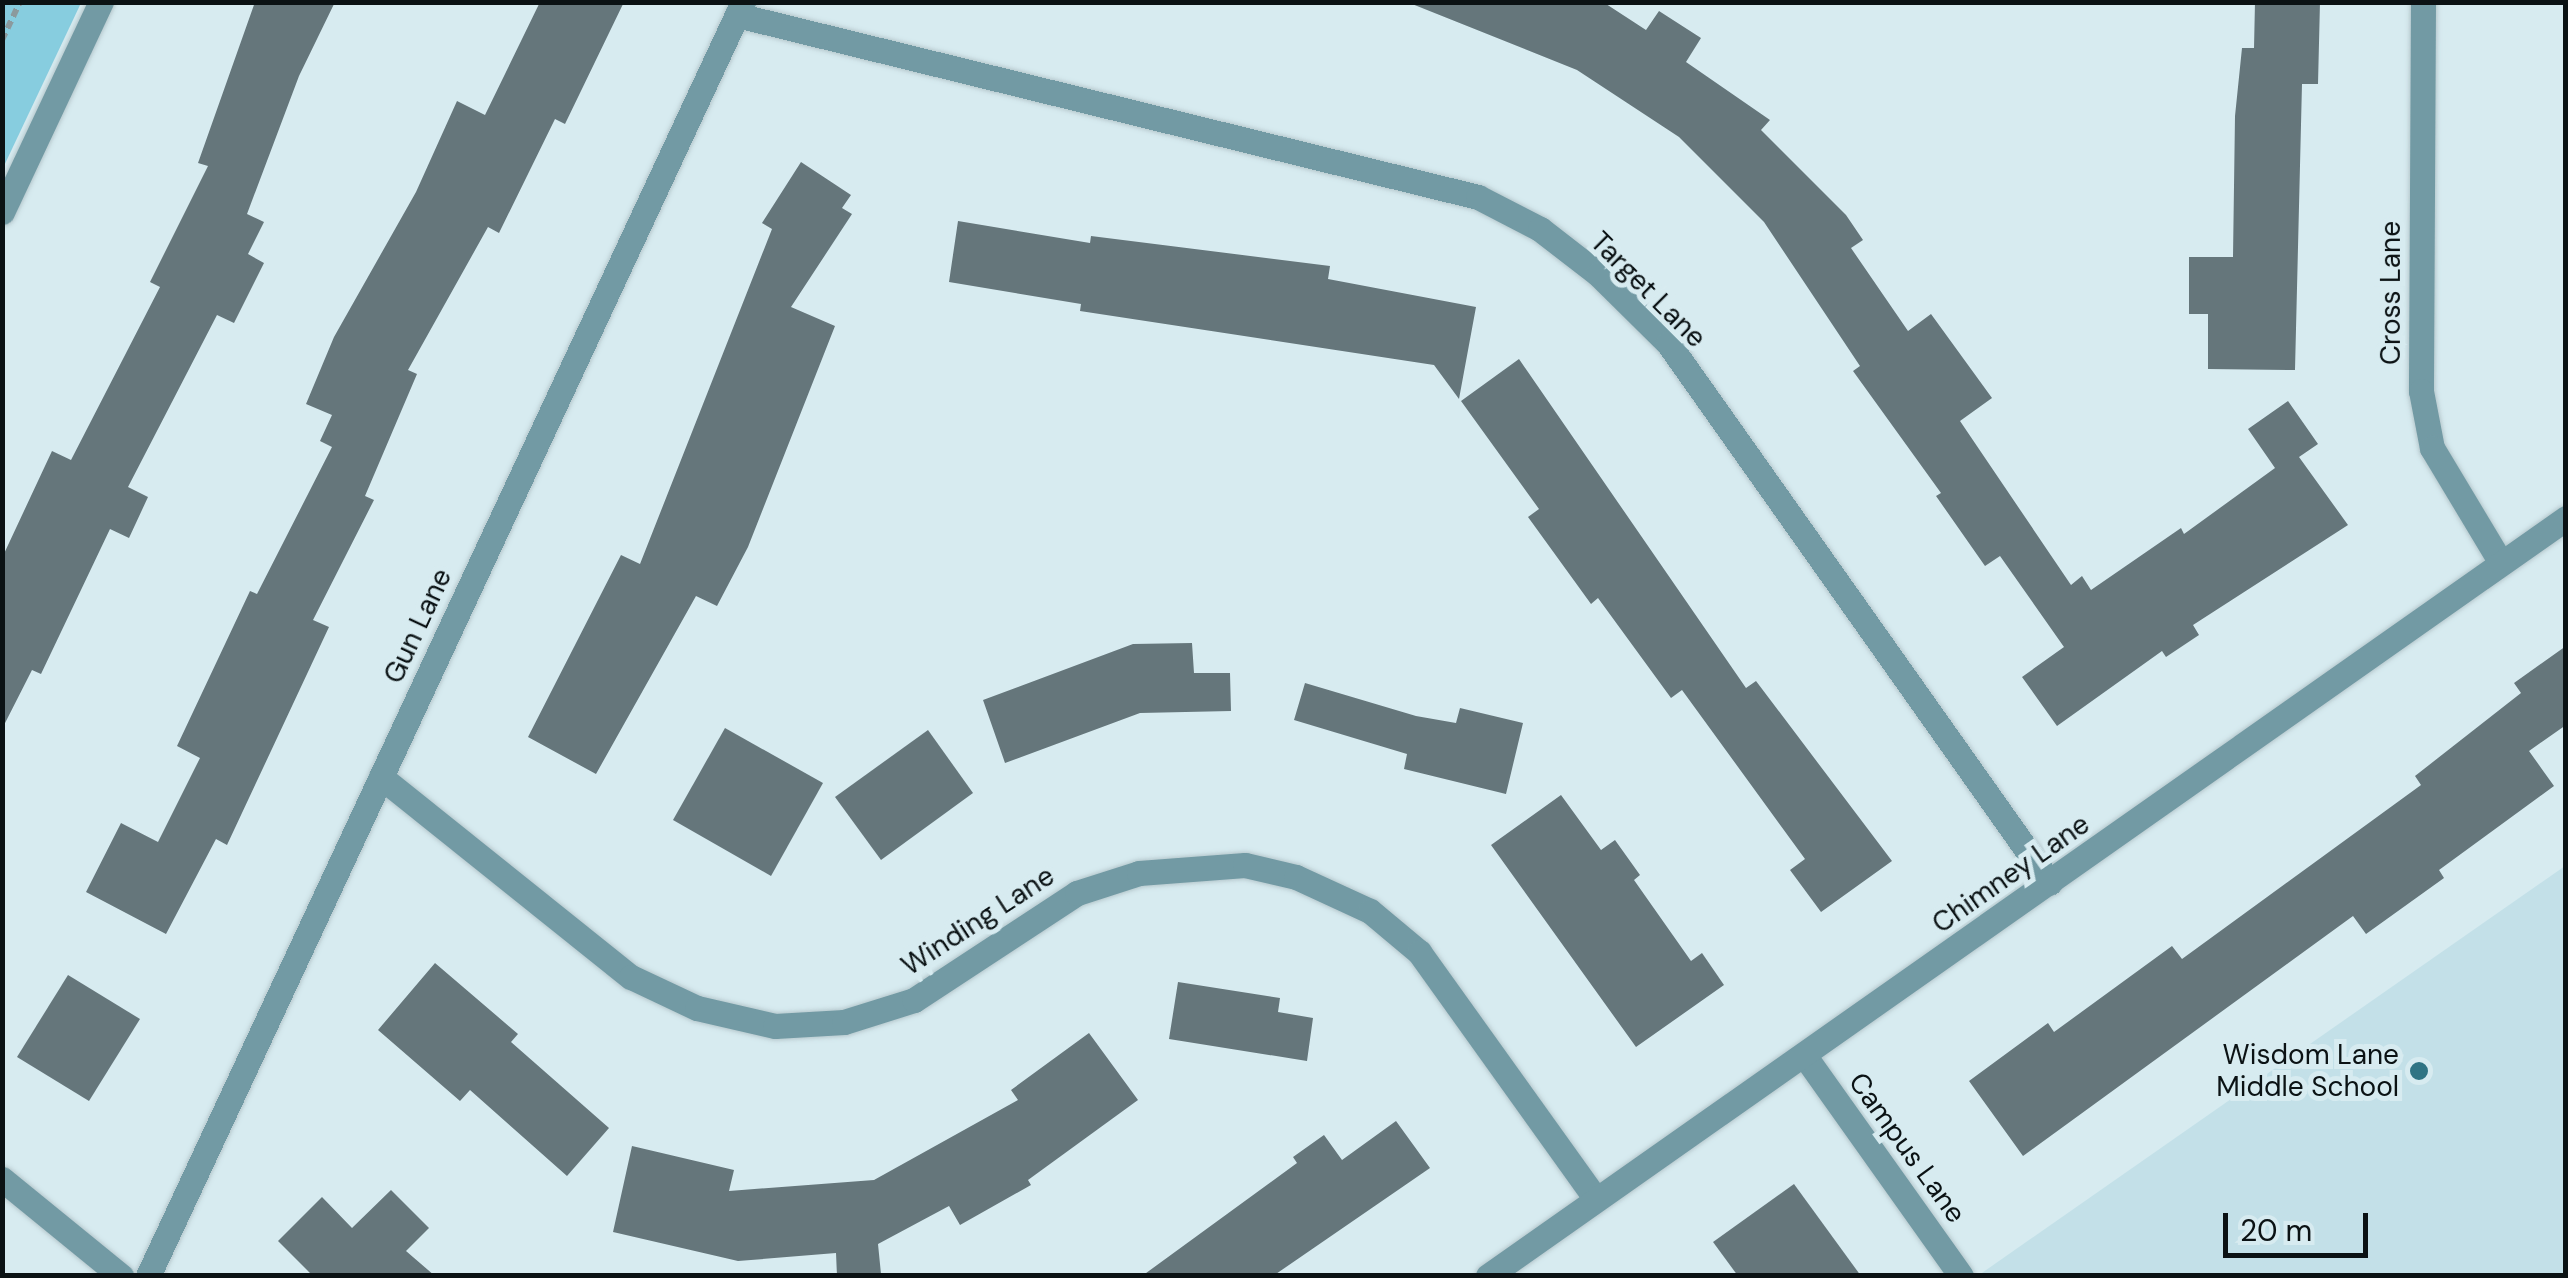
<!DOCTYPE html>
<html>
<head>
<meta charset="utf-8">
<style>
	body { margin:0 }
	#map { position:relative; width:2568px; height:1278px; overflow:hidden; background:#d7ebf0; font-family:"DM Sans",sans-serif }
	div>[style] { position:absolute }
	.built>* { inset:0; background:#c3e0e8 }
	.green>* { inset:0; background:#87cddf }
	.building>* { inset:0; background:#65767b }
	.path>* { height:6px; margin-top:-3px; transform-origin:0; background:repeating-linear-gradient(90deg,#8b9a9e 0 8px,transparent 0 13px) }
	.roads { filter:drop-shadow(0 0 2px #b6c8cd) drop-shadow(0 0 2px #b6c8cd) }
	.minor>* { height:25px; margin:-12.5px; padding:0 12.5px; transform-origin:12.5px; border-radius:12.5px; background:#729aa4 }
	.tertiary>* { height:25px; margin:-12.5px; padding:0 12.5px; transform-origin:12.5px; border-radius:12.5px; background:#729aa4 }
	.dots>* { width:28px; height:28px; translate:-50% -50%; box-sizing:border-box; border:5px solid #d7ebf0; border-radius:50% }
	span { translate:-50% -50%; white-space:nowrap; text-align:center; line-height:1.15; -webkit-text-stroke:10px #d7ebf0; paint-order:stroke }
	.street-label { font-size:28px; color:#0b1214 }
	.poi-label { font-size:28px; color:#0b1214 }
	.right { translate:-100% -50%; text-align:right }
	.frame { position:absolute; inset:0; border:5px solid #0b1214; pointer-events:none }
	.scale { position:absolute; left:2223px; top:1213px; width:145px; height:45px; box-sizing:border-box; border:5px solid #0b1214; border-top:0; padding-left:12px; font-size:30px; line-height:35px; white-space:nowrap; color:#0b1214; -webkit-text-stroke:8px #d7ebf0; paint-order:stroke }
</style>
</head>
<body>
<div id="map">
	<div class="built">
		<i style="clip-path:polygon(2565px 866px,2565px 1275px,1979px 1275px)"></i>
	</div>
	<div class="green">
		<i style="clip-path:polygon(3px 2px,81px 3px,3px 168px,2px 3px)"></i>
	</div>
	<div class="building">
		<i style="clip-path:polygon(255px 2px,335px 2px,299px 76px,247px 214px,264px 222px,248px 254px,264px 263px,234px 323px,217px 315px,128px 487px,148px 497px,129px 538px,110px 529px,41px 674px,32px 670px,2px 729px,2px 558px,52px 451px,71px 460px,160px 287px,150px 282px,208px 166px,198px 163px)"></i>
		<i style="clip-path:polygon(540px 2px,624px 2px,565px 124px,555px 119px,499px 233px,488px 227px,408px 370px,417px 374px,365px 496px,374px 500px,313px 620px,329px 627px,227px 845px,216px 839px,166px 934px,86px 892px,121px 823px,158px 842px,200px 758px,177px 746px,250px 591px,257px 594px,332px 447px,320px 441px,332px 415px,306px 404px,334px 337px,416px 192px,457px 101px,485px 115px)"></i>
		<i style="clip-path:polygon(1407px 2px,1603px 2px,1646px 30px,1659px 11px,1701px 38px,1686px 62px,1770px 120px,1761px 130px,1846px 215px,1863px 240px,1851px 248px,1908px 331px,1931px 314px,1992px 398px,1960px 421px,2071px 585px,2082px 576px,2091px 590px,2181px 528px,2184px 534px,2275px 468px,2248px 429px,2288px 401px,2318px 444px,2299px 457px,2348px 525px,2193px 625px,2199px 635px,2166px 657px,2162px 651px,2057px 726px,2022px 677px,2064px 647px,2000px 556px,1985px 566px,1936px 496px,1941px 493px,1853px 371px,1860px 366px,1764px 222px,1679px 137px,1577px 70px)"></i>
		<i style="clip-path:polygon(2255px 2px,2320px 2px,2318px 84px,2302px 84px,2295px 370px,2208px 369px,2208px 314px,2189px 314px,2189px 257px,2233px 257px,2235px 116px,2242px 48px,2254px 48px)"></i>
		<i style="clip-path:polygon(801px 162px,851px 195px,842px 208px,852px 214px,791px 307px,835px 326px,748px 547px,717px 606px,696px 596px,596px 774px,528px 737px,621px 555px,640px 564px,772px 229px,762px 223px)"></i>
		<i style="clip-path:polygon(958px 221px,1090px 243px,1091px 236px,1330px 266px,1328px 279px,1476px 307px,1459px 399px,1434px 365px,1080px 311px,1081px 304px,949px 282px)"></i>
		<i style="clip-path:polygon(1519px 359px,1746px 688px,1756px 681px,1892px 861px,1821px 912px,1790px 870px,1805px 859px,1682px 690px,1671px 698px,1598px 598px,1591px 604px,1528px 517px,1539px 509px,1461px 401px)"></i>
		<i style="clip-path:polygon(1192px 643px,1194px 673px,1230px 673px,1231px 711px,1140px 713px,1005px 763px,983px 700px,1133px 644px)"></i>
		<i style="clip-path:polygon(2566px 646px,2566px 725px,2529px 751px,2554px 786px,2439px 870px,2444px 878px,2366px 934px,2353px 916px,2023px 1156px,1969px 1081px,2048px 1023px,2054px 1032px,2172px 946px,2182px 959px,2421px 785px,2415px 776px,2521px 693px,2514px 683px)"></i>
		<i style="clip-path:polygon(1305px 683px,1416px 716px,1456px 723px,1460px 708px,1523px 723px,1506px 794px,1404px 769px,1407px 754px,1294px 720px)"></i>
		<i style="clip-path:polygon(725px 728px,823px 783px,771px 876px,673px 820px)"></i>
		<i style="clip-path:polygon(928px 730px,973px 793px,881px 860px,835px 797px)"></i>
		<i style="clip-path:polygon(1561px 795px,1601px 850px,1615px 840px,1640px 875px,1634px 880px,1691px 961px,1702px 953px,1724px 985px,1636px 1047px,1491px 845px)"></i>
		<i style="clip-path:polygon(435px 963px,518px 1034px,511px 1042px,609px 1128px,567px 1176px,470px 1090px,460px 1101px,378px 1030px)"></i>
		<i style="clip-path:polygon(68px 975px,140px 1019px,89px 1101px,17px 1057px)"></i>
		<i style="clip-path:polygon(1178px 982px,1280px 998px,1278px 1012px,1313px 1018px,1307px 1061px,1169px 1039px)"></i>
		<i style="clip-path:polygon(1089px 1033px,1138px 1100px,1028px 1180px,1031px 1185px,960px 1225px,949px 1206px,878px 1244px,881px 1274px,837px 1276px,836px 1253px,738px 1261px,613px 1232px,632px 1146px,734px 1170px,729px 1191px,874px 1180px,1018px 1100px,1011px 1090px)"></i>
		<i style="clip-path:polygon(1396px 1121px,1430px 1168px,1273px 1276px,1142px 1276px,1297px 1163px,1293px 1157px,1324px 1135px,1342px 1160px)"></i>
		<i style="clip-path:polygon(1794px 1184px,1861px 1276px,1738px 1276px,1713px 1242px)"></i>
		<i style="clip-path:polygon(391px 1190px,429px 1228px,406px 1251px,435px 1276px,313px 1276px,278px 1241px,322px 1197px,352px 1228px)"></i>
	</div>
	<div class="path">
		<i style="left:2px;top:40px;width:42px;rotate:-64.7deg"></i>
	</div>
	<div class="roads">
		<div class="minor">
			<i style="left:2423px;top:2px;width:389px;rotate:90.3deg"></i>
			<i style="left:2421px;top:391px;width:58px;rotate:79.1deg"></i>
			<i style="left:2432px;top:448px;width:134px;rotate:59deg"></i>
			<i style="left:737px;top:15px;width:763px;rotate:13.8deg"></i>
			<i style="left:1478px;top:197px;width:70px;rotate:27.3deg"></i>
			<i style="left:1540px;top:229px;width:73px;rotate:37.8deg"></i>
			<i style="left:1598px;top:274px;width:98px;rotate:44.6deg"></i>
			<i style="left:1668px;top:343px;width:661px;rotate:54.72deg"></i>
			<i style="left:381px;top:777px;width:320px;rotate:38.7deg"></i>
			<i style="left:631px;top:977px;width:73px;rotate:25.2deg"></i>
			<i style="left:697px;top:1008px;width:80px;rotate:13deg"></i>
			<i style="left:775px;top:1026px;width:69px;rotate:-3.3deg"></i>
			<i style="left:844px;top:1022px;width:73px;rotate:-17.4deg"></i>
			<i style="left:914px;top:1000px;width:195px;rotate:-33.3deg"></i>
			<i style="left:1077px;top:893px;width:65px;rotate:-17.9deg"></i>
			<i style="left:1139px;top:873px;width:106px;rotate:-4.3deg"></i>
			<i style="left:1245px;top:865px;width:52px;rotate:13.2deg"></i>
			<i style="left:1296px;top:877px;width:81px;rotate:24.7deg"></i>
			<i style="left:1370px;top:911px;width:64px;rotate:39.9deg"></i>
			<i style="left:1419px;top:952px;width:304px;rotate:54.4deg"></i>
			<i style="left:1804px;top:1055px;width:271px;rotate:54.6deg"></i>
			<i style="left:2px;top:1179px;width:154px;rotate:39.2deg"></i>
			<i style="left:148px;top:1276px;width:1406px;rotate:-64.97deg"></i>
			<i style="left:1488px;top:1276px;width:1318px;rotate:-35.11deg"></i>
		</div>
		<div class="tertiary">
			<i style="left:2px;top:212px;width:232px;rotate:-64.8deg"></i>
		</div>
	</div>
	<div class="dots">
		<i style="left:2419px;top:1071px;background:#307484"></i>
	</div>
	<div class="street-label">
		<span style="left:1648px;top:290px;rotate:45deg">Target Lane</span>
		<span style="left:2391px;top:293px;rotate:-90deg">Cross Lane</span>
		<span style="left:418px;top:626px;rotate:-65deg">Gun Lane</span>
		<span style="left:2011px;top:874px;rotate:-35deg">Chimney Lane</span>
		<span style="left:978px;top:921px;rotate:-33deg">Winding Lane</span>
		<span style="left:1907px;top:1148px;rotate:54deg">Campus Lane</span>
	</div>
	<div class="poi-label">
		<span class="right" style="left:2399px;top:1071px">Wisdom Lane<br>Middle School</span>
	</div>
	<div class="frame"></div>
	<div class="scale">20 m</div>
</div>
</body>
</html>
